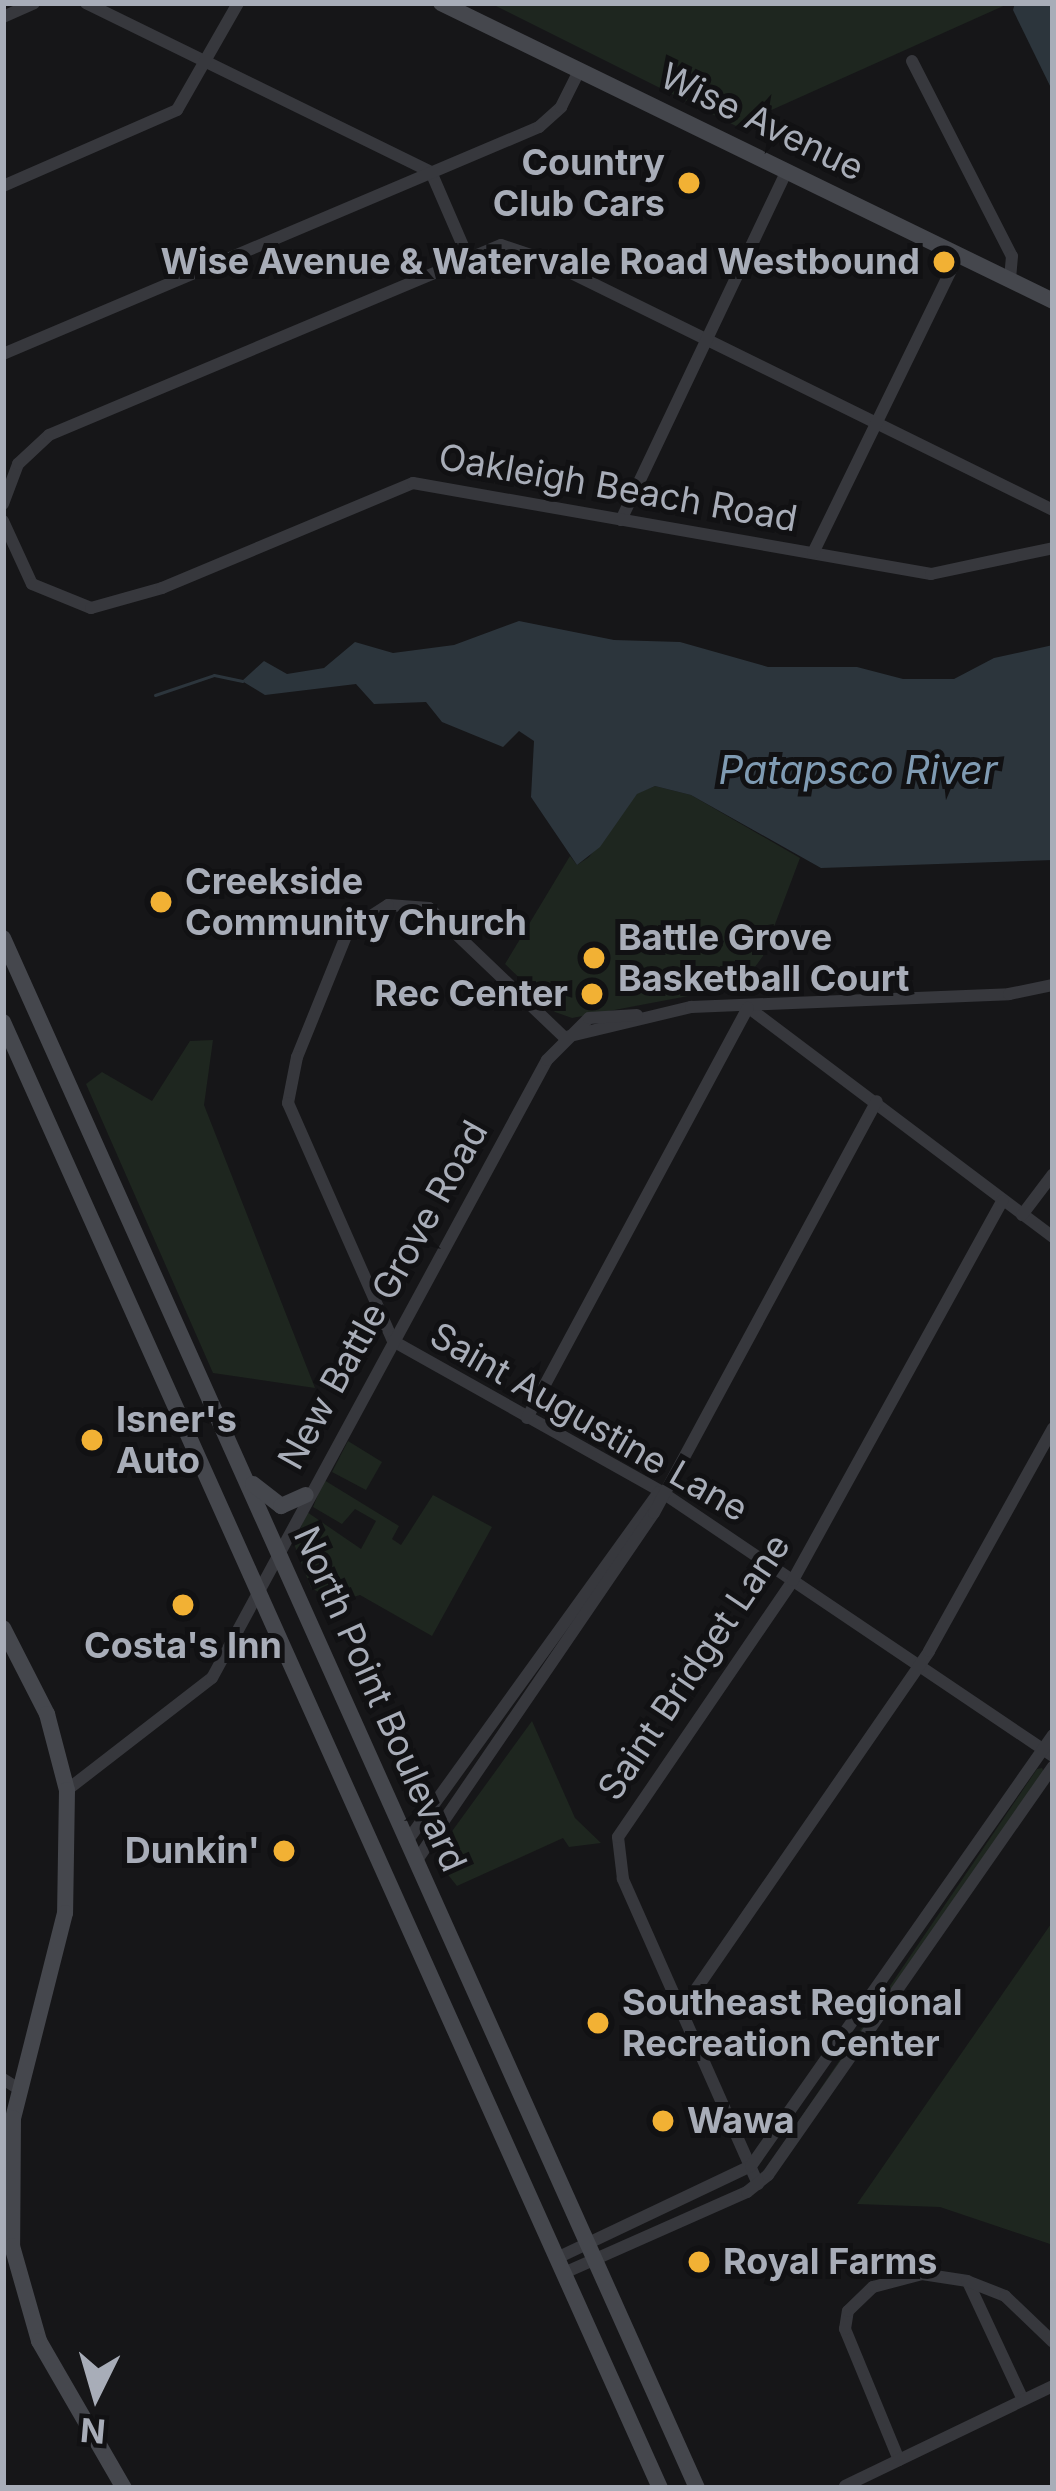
<!DOCTYPE html>
<html>
<head>
<meta charset="utf-8">
<style>
	body { margin:0 }
	#map { position:relative; width:1056px; height:2491px; overflow:hidden; background:#161618; font-family:Inter,sans-serif }
	div>[style] { position:absolute }
	.green>* { inset:0; background:#1e261f }
	.water>* { inset:0; background:#2c353c }
	.stream>* { height:3px; margin:-1.5px; padding:0 1.5px; transform-origin:1.5px; border-radius:1.5px; background:#2c353c }
	.street>* { height:12px; margin:-6px; padding:0 6px; transform-origin:6px; border-radius:6px; background:#37383d }
	.secondary>* { height:16px; margin:-8px; padding:0 8px; transform-origin:8px; border-radius:8px; background:#45474d }
	.dots>* { width:33px; height:33px; translate:-50% -50%; box-sizing:border-box; border:6px solid #111113; border-radius:50% }
	span { translate:-50% -50%; white-space:nowrap; text-align:center; line-height:1.15; -webkit-text-stroke:10px #111113; paint-order:stroke }
	.street-label { font-size:36px; color:#a8adb8 }
	.poi-label { font-size:36px; color:#a8adb8; font-weight:700 }
	.right { translate:-100% -50%; text-align:right }
	.left { translate:0 -50%; text-align:left }
	.water-label { font-size:39px; color:#7f9bb3; font-style:italic }
	.frame { position:absolute; inset:0; border:6px solid #a8adb8; pointer-events:none }
	.north { position:absolute; left:36px; top:2335px; width:120px; height:120px; -webkit-text-stroke:9px #111113; paint-order:stroke; rotate:185deg; font-size:33px; font-weight:700; line-height:48px; text-align:center; color:#a8adb8 }
	.north::after { content:''; display:block; margin:auto; width:42px; height:54px; background:#a8adb8; clip-path:polygon(50% 0,100% 100%,50% 72%,0 100%) }
</style>
</head>
<body>
<div id="map">
	<div class="green">
		<i style="clip-path:polygon(490px 3px,1010px 3px,736px 126px)"></i>
		<i style="clip-path:polygon(655px 786px,691px 795px,800px 858px,763px 956px,741px 986px,572px 1018px,555px 1012px,505px 964px,570px 856px,577px 865px,589px 857px,637px 793px)"></i>
		<i style="clip-path:polygon(213px 1040px,204px 1105px,315px 1388px,213px 1373px,86px 1084px,102px 1072px,152px 1101px,190px 1041px)"></i>
		<i style="clip-path:polygon(348px 1441px,382px 1462px,366px 1490px,332px 1472px)"></i>
		<i style="clip-path:polygon(324px 1480px,399px 1526px,392px 1539px,401px 1545px,433px 1495px,492px 1527px,432px 1636px,360px 1595px,337px 1602px,311px 1588px,294px 1544px,307px 1512px,361px 1549px,376px 1521px,355px 1509px,342px 1524px,313px 1507px)"></i>
		<i style="clip-path:polygon(532px 1721px,575px 1818px,601px 1843px,569px 1847px,563px 1838px,457px 1886px,441px 1866px,442px 1845px)"></i>
		<i style="clip-path:polygon(1042px 1768px,1044px 1772px,768px 2166px,1037px 1769px)"></i>
		<i style="clip-path:polygon(1053px 1921px,1053px 2245px,940px 2207px,857px 2204px)"></i>
	</div>
	<div class="water">
		<i style="clip-path:polygon(1015px 3px,1053px 3px,1053px 92px,1013px 10px)"></i>
		<i style="clip-path:polygon(519px 621px,614px 640px,680px 642px,768px 667px,857px 667px,903px 679px,954px 679px,994px 658px,1053px 645px,1053px 860px,821px 868px,691px 795px,655px 786px,637px 794px,600px 847px,577px 865px,531px 797px,534px 741px,519px 731px,503px 747px,442px 722px,426px 702px,374px 704px,356px 684px,265px 695px,242px 681px,264px 661px,287px 674px,324px 668px,355px 642px,393px 653px,454px 645px)"></i>
	</div>
	<div class="stream">
		<i style="left:155px;top:695px;width:62px;rotate:-18.7deg"></i>
		<i style="left:214px;top:675px;width:29px;rotate:12deg"></i>
	</div>
	<div class="street">
		<i style="left:86px;top:3px;width:384px;rotate:26.1deg"></i>
		<i style="left:431px;top:172px;width:90px;rotate:66.6deg"></i>
		<i style="left:3px;top:17px;width:34px;rotate:-24deg"></i>
		<i style="left:912px;top:61px;width:219px;rotate:62.9deg"></i>
		<i style="left:1012px;top:256px;width:25px;rotate:95deg"></i>
		<i style="left:3px;top:186px;width:190px;rotate:-23.6deg"></i>
		<i style="left:177px;top:110px;width:123px;rotate:-60.3deg"></i>
		<i style="left:3px;top:354px;width:582px;rotate:-22.95deg"></i>
		<i style="left:539px;top:127px;width:30px;rotate:-42deg"></i>
		<i style="left:561px;top:107px;width:42px;rotate:-63.4deg"></i>
		<i style="left:3px;top:504px;width:43px;rotate:-69.4deg"></i>
		<i style="left:18px;top:464px;width:42px;rotate:-43.1deg"></i>
		<i style="left:49px;top:435px;width:490px;rotate:-22.8deg"></i>
		<i style="left:501px;top:245px;width:44px;rotate:18.4deg"></i>
		<i style="left:543px;top:259px;width:568px;rotate:26.2deg"></i>
		<i style="left:621px;top:520px;width:385px;rotate:-64.6deg"></i>
		<i style="left:3px;top:521px;width:69px;rotate:65.3deg"></i>
		<i style="left:32px;top:584px;width:64px;rotate:22.1deg"></i>
		<i style="left:91px;top:608px;width:74px;rotate:-15.7deg"></i>
		<i style="left:162px;top:588px;width:272px;rotate:-22.7deg"></i>
		<i style="left:413px;top:483px;width:526px;rotate:9.96deg"></i>
		<i style="left:931px;top:574px;width:125px;rotate:-12deg"></i>
		<i style="left:813px;top:553px;width:331px;rotate:-64deg"></i>
		<i style="left:749px;top:1008px;width:381px;rotate:37deg"></i>
		<i style="left:566px;top:1037px;width:129px;rotate:-13.5deg"></i>
		<i style="left:691px;top:1007px;width:318px;rotate:-2.3deg"></i>
		<i style="left:1009px;top:994px;width:45px;rotate:-11.6deg"></i>
		<i style="left:565px;top:1038px;width:188px;rotate:-136.3deg"></i>
		<i style="left:429px;top:908px;width:41px;rotate:-175.8deg"></i>
		<i style="left:388px;top:905px;width:48px;rotate:147deg"></i>
		<i style="left:348px;top:931px;width:136px;rotate:112deg"></i>
		<i style="left:297px;top:1057px;width:47px;rotate:101.1deg"></i>
		<i style="left:288px;top:1103px;width:260px;rotate:66.2deg"></i>
		<i style="left:393px;top:1341px;width:306px;rotate:29.3deg"></i>
		<i style="left:660px;top:1491px;width:474px;rotate:34deg"></i>
		<i style="left:1022px;top:1215px;width:51px;rotate:-52.9deg"></i>
		<i style="left:527px;top:1418px;width:466px;rotate:-61.7deg"></i>
		<i style="left:67px;top:1790px;width:183px;rotate:-37.7deg"></i>
		<i style="left:212px;top:1678px;width:703px;rotate:-61.54deg"></i>
		<i style="left:547px;top:1060px;width:59px;rotate:-45deg"></i>
		<i style="left:589px;top:1018px;width:48px;rotate:-3.6deg"></i>
		<i style="left:408px;top:1840px;width:429px;rotate:-54.2deg"></i>
		<i style="left:417px;top:1860px;width:420px;rotate:-55.7deg"></i>
		<i style="left:654px;top:1513px;width:468px;rotate:-61.6deg"></i>
		<i style="left:681px;top:2011px;width:437px;rotate:-55.4deg"></i>
		<i style="left:929px;top:1651px;width:255px;rotate:-60.9deg"></i>
		<i style="left:3px;top:2079px;width:19px;rotate:32deg"></i>
		<i style="left:758px;top:2184px;width:334px;rotate:-113.9deg"></i>
		<i style="left:623px;top:1879px;width:42px;rotate:-96.8deg"></i>
		<i style="left:618px;top:1837px;width:311px;rotate:-55.7deg"></i>
		<i style="left:793px;top:1580px;width:433px;rotate:-61.1deg"></i>
		<i style="left:557px;top:2258px;width:215px;rotate:-25.4deg"></i>
		<i style="left:751px;top:2166px;width:526px;rotate:-54.98deg"></i>
		<i style="left:564px;top:2273px;width:200px;rotate:-23.9deg"></i>
		<i style="left:747px;top:2192px;width:27px;rotate:-39deg"></i>
		<i style="left:768px;top:2175px;width:498px;rotate:-55.1deg"></i>
		<i style="left:968px;top:2282px;width:130px;rotate:65deg"></i>
		<i style="left:899px;top:2460px;width:142px;rotate:-112.4deg"></i>
		<i style="left:845px;top:2329px;width:18px;rotate:-81deg"></i>
		<i style="left:848px;top:2311px;width:35px;rotate:-44deg"></i>
		<i style="left:873px;top:2287px;width:51px;rotate:-14.9deg"></i>
		<i style="left:922px;top:2274px;width:46px;rotate:8.8deg"></i>
		<i style="left:967px;top:2281px;width:41px;rotate:21.5deg"></i>
		<i style="left:1005px;top:2296px;width:66px;rotate:43.8deg"></i>
		<i style="left:845px;top:2486px;width:231px;rotate:-25.7deg"></i>
	</div>
	<div class="secondary">
		<i style="left:441px;top:3px;width:681px;rotate:25.96deg"></i>
		<i style="left:3px;top:938px;width:1698px;rotate:65.88deg"></i>
		<i style="left:3px;top:1022px;width:1606px;rotate:65.86deg"></i>
		<i style="left:253px;top:1484px;width:36px;rotate:38deg"></i>
		<i style="left:281px;top:1506px;width:27px;rotate:-24deg"></i>
		<i style="left:3px;top:1628px;width:97px;rotate:62.9deg"></i>
		<i style="left:47px;top:1714px;width:79px;rotate:75.3deg"></i>
		<i style="left:67px;top:1790px;width:123px;rotate:90.9deg"></i>
		<i style="left:65px;top:1913px;width:211px;rotate:104.2deg"></i>
		<i style="left:13px;top:2118px;width:128px;rotate:90.4deg"></i>
		<i style="left:12px;top:2246px;width:99px;rotate:74.1deg"></i>
		<i style="left:39px;top:2341px;width:170px;rotate:60deg"></i>
	</div>
	<div class="dots">
		<i style="left:689px;top:183px;background:#f2b134"></i>
		<i style="left:944px;top:262px;background:#f2b134"></i>
		<i style="left:161px;top:902px;background:#f2b134"></i>
		<i style="left:594px;top:958px;background:#f2b134"></i>
		<i style="left:592px;top:994px;background:#f2b134"></i>
		<i style="left:92px;top:1440px;background:#f2b134"></i>
		<i style="left:183px;top:1605px;background:#f2b134"></i>
		<i style="left:284px;top:1851px;background:#f2b134"></i>
		<i style="left:598px;top:2023px;background:#f2b134"></i>
		<i style="left:663px;top:2121px;background:#f2b134"></i>
		<i style="left:699px;top:2262px;background:#f2b134"></i>
	</div>
	<div class="street-label">
		<span style="left:762px;top:122px;rotate:26deg">Wise Avenue</span>
		<span style="left:618px;top:488px;rotate:10deg">Oakleigh Beach Road</span>
		<span style="left:383px;top:1295px;rotate:-61deg">New Battle Grove Road</span>
		<span style="left:589px;top:1422px;rotate:30deg">Saint Augustine Lane</span>
		<span style="left:694px;top:1667px;rotate:-56deg">Saint Bridget Lane</span>
		<span style="left:380px;top:1699px;rotate:66deg">North Point Boulevard</span>
	</div>
	<div class="poi-label">
		<span class="right" style="left:665px;top:183px">Country<br>Club Cars</span>
		<span class="right" style="left:920px;top:262px">Wise Avenue &amp; Watervale Road Westbound</span>
		<span class="left" style="left:185px;top:902px">Creekside<br>Community Church</span>
		<span class="left" style="left:618px;top:958px">Battle Grove<br>Basketball Court</span>
		<span class="right" style="left:568px;top:994px">Rec Center</span>
		<span class="left" style="left:116px;top:1440px">Isner's<br>Auto</span>
		<span style="left:183px;top:1646px">Costa's Inn</span>
		<span class="right" style="left:260px;top:1851px">Dunkin'</span>
		<span class="left" style="left:622px;top:2023px">Southeast Regional<br>Recreation Center</span>
		<span class="left" style="left:687px;top:2121px">Wawa</span>
		<span class="left" style="left:723px;top:2262px">Royal Farms</span>
	</div>
	<div class="water-label">
		<span style="left:858px;top:770px">Patapsco River</span>
	</div>
	<div class="frame"></div>
	<div class="north">N</div>
</div>
</body>
</html>
